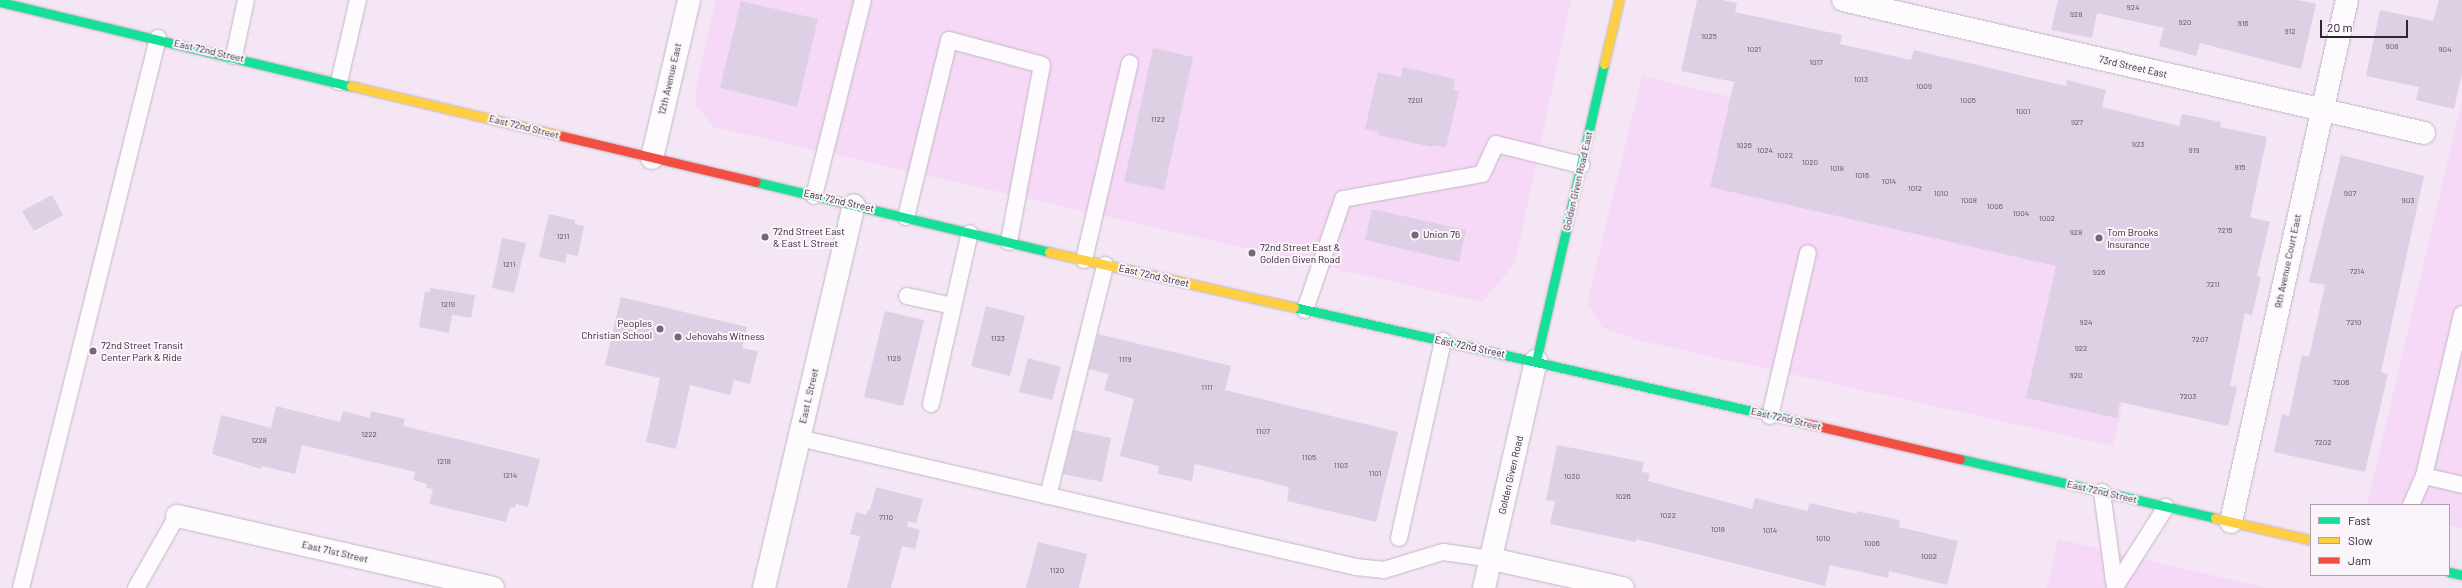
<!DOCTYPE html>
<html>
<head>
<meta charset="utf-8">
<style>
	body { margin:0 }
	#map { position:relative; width:2462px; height:588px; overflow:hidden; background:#f4e6f5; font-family:Barlow,sans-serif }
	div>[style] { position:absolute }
	.built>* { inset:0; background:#f5d9f6 }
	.building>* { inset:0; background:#ddd0e5 }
	.roads { filter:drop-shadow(0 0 1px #c2b6c3) drop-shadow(0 0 1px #c2b6c3) }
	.lane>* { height:16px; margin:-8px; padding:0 8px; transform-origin:8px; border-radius:8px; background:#fdfbfe }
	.street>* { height:22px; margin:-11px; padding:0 11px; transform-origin:11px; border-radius:11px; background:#fdfbfe }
	.fast>* { height:9px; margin:-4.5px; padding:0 4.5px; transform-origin:4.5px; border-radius:4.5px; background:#16e098 }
	.slow>* { height:9px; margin:-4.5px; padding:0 4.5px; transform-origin:4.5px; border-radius:4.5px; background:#ffcf43 }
	.jam>* { height:9px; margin:-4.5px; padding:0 4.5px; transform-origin:4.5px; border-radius:4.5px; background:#f24e42 }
	.dots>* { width:11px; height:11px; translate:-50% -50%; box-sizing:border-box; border:2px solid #fbf4fb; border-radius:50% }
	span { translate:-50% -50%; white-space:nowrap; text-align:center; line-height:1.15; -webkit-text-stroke:4px #fbf4fb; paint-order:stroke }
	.number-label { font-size:8px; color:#5c505f }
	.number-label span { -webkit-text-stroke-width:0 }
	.street-label { font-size:10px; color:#302431 }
	.poi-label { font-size:10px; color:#302431 }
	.left { translate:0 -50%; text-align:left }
	.right { translate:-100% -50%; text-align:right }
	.legend { position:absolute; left:2310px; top:504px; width:140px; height:72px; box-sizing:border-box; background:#fbf4fb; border:1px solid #aaa1aa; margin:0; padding:5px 7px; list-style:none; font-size:12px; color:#302431 }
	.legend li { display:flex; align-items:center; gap:8px; height:20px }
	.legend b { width:20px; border:1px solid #aaa1aa }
	.scale { position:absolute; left:2320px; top:20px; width:88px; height:18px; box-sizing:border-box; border:2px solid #302431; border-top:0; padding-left:5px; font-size:12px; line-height:14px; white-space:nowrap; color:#302431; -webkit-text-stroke:3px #fbf4fb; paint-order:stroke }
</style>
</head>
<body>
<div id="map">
	<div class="built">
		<i style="clip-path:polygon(716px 0,1571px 0,1515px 263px,1482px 302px,714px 127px,695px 105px,698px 78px)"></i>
		<i style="clip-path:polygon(1642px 76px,2171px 200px,2113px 446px,1638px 340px,1603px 328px,1587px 304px)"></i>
		<i style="clip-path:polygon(2462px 100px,2462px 528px,2449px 525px,2449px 505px,2367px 505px)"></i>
		<i style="clip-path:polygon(2058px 539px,2266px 588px,2047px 588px)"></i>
	</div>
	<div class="building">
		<i style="clip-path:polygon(1697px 0,1722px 0,1737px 3px,1735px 12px,1842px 35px,1840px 44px,1911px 60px,1914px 50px,2066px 86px,2067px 80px,2106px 90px,2102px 107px,2179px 126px,2182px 114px,2221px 122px,2220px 127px,2267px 137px,2250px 217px,2270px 222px,2257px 276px,2261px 277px,2252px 315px,2245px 313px,2230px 386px,2237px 387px,2228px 426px,2120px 402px,2117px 418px,2026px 398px,2056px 266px,1710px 187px,1734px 82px,1681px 71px)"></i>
		<i style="clip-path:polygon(2058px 0,2297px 0,2316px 4px,2301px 69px,2200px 43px,2196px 56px,2159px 46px,2164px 28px,2097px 13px,2092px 38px,2051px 30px)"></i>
		<i style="clip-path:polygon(2439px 0,2462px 0,2462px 74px,2454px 109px,2416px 100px,2419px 87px,2366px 76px,2380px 10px,2433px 21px)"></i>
		<i style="clip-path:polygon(741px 1px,818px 19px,797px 107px,720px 88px)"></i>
		<i style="clip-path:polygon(1153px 48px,1193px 57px,1164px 190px,1124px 182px)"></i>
		<i style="clip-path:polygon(1403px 67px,1455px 79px,1453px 90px,1459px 91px,1446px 148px,1433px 145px,1432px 147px,1378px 135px,1379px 132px,1365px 129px,1378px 72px,1401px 77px)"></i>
		<i style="clip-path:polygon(2341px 155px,2424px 176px,2381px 372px,2388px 374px,2365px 472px,2274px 452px,2282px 414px,2289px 416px,2302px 355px,2309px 357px,2325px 285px,2309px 282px)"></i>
		<i style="clip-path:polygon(52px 195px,63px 215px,34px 231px,22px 211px)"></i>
		<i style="clip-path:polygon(1372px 209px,1466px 230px,1459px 262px,1365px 240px)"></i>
		<i style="clip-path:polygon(549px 214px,575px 220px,575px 224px,584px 226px,578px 256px,567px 254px,565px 263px,539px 257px)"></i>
		<i style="clip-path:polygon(502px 238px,526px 243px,514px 293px,492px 288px)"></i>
		<i style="clip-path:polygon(430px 288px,475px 295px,471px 318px,452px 315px,449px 333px,419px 327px,425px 292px,429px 292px)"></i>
		<i style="clip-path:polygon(621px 297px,747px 327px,742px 348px,758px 351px,750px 384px,734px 380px,730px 395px,690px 385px,676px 449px,646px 442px,660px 378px,605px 365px)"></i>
		<i style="clip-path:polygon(986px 306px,1025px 316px,1010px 376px,971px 366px)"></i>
		<i style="clip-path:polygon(885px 311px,924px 320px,903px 406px,864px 397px)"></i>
		<i style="clip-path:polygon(1098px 334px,1231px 366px,1225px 390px,1398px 432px,1376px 522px,1287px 501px,1289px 487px,1195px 464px,1192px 481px,1158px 474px,1159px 466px,1120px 456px,1134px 399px,1104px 390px,1109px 374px,1089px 369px)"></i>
		<i style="clip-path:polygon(1028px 358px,1061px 367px,1052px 400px,1019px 392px)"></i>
		<i style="clip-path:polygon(276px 406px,340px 422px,343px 411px,370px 418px,371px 411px,405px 419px,403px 426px,540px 459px,528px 507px,516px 504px,515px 508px,510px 507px,506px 522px,429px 504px,433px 489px,426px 488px,427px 484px,413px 480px,415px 472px,302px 445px,295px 474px,262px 466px,261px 469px,212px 454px,221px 415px,271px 428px)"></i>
		<i style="clip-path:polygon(1074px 430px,1111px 438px,1102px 482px,1063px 474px)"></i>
		<i style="clip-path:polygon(1557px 445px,1644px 462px,1642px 472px,1650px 473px,1648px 481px,1752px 509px,1755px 498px,1807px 511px,1810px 503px,1857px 514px,1857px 511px,1900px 520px,1899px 527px,1958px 541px,1947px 585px,1889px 571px,1888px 578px,1830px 565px,1825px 586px,1636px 539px,1636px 542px,1550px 524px,1555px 501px,1546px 500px)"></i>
		<i style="clip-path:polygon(876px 487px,923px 499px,916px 523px,908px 521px,907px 526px,920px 530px,915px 549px,902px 546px,891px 588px,847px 588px,860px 536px,850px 534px,856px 512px,866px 515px,868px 510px,870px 510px)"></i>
		<i style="clip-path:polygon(1038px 542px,1087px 554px,1079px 588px,1026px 588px)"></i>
	</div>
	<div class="roads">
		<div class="lane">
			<i style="left:234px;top:56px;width:57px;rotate:-77.9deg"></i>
			<i style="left:339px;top:82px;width:84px;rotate:-77deg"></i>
			<i style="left:814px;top:196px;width:202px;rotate:-76deg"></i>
			<i style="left:906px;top:217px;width:182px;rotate:-76.3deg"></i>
			<i style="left:949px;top:40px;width:96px;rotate:15deg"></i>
			<i style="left:1042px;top:65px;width:180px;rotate:100.6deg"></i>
			<i style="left:1084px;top:260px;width:202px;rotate:-76.9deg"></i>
			<i style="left:907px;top:296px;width:47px;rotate:12.3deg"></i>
			<i style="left:1305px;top:310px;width:117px;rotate:-71.1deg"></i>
			<i style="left:1343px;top:199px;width:141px;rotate:-10.2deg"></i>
			<i style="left:1482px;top:174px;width:33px;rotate:-65deg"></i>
			<i style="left:1496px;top:144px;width:88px;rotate:13.9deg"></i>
			<i style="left:931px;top:404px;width:175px;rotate:-77.2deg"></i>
			<i style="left:1770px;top:416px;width:167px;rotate:-76.9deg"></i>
			<i style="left:799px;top:438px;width:572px;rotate:13.04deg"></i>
			<i style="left:1356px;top:567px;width:28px;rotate:6deg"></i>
			<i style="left:1384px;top:570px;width:62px;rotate:-17deg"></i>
			<i style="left:1443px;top:552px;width:49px;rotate:8.1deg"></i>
			<i style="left:2424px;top:476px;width:39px;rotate:13deg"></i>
			<i style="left:2102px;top:492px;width:97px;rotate:82.3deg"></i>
			<i style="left:1048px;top:496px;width:238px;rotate:-76.1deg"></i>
			<i style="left:2411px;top:505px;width:32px;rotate:-66deg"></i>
			<i style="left:2424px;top:476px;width:166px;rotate:-76.8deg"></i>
			<i style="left:1399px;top:538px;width:202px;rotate:-77.4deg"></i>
			<i style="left:2115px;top:587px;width:95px;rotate:-57.5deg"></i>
			<i style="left:21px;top:588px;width:567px;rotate:-76.01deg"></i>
			<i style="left:136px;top:588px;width:83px;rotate:-60.3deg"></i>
		</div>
		<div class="street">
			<i style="left:1843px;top:0;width:596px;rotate:12.89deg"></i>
			<i style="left:652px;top:158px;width:162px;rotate:-76.8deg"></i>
			<i style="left:177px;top:516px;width:324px;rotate:12.8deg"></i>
			<i style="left:2231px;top:522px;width:535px;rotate:-77.47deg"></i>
			<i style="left:1492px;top:559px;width:134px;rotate:12.5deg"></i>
			<i style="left:764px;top:588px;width:393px;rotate:-76.8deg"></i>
			<i style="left:1484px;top:588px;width:233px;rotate:-77.1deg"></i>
		</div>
		<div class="fast">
			<i style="left:0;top:2px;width:361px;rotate:13.5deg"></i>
			<i style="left:756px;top:182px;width:301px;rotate:13.4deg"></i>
			<i style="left:1294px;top:307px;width:528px;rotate:12.8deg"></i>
			<i style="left:1536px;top:361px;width:305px;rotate:-77.1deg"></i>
			<i style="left:1960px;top:459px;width:262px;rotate:13deg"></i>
			<i style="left:2449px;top:572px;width:13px;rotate:13deg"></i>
		</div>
		<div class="slow">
			<i style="left:1604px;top:64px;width:66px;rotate:-76.8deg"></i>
			<i style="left:351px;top:86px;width:217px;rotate:13.3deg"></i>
			<i style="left:1049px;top:252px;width:251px;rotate:12.7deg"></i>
			<i style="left:2215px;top:518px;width:98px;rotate:12.9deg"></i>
		</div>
		<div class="jam">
			<i style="left:562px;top:136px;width:199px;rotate:13.3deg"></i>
			<i style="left:1809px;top:424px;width:155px;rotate:13.1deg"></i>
		</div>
	</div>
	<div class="dots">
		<i style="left:1415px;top:235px;background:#756876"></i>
		<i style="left:765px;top:237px;background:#756876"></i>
		<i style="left:2099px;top:238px;background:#756876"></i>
		<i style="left:1252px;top:253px;background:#756876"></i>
		<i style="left:660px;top:329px;background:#756876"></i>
		<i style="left:678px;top:337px;background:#756876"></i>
		<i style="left:93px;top:351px;background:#756876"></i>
	</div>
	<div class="number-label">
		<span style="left:2133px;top:8px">924</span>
		<span style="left:2076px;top:15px">928</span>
		<span style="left:2185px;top:23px">920</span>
		<span style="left:2243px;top:24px">916</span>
		<span style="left:2290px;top:32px">912</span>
		<span style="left:1709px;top:37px">1025</span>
		<span style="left:2392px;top:47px">908</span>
		<span style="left:1754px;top:50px">1021</span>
		<span style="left:2445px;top:50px">904</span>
		<span style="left:1816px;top:63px">1017</span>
		<span style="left:1861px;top:80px">1013</span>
		<span style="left:1924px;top:87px">1009</span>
		<span style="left:1415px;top:101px">7201</span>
		<span style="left:1968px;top:101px">1005</span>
		<span style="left:2023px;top:112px">1001</span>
		<span style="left:1158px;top:120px">1122</span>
		<span style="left:2077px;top:123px">927</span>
		<span style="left:2138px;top:145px">923</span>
		<span style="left:1744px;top:146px">1026</span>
		<span style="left:1765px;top:151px">1024</span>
		<span style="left:2194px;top:151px">919</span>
		<span style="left:1785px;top:156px">1022</span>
		<span style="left:1810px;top:163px">1020</span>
		<span style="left:2240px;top:168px">915</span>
		<span style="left:1837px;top:169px">1018</span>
		<span style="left:1862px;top:176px">1016</span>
		<span style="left:1889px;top:182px">1014</span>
		<span style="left:1915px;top:189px">1012</span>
		<span style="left:1941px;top:194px">1010</span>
		<span style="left:2350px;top:194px">907</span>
		<span style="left:1969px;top:201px">1008</span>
		<span style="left:2408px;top:201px">903</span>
		<span style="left:1995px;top:207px">1006</span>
		<span style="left:2021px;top:214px">1004</span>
		<span style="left:2047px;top:219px">1002</span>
		<span style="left:2225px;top:231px">7215</span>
		<span style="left:2076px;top:233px">928</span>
		<span style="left:563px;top:237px">1211</span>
		<span style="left:509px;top:265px">1211</span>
		<span style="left:2357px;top:272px">7214</span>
		<span style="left:2099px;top:273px">926</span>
		<span style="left:2213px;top:285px">7211</span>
		<span style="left:448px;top:305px">1219</span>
		<span style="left:2086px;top:323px">924</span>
		<span style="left:2354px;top:323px">7210</span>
		<span style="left:998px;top:339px">1123</span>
		<span style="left:2200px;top:340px">7207</span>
		<span style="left:2081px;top:349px">922</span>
		<span style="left:894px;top:359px">1129</span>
		<span style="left:1125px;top:360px">1119</span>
		<span style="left:2076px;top:376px">920</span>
		<span style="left:2341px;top:383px">7206</span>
		<span style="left:1207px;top:388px">1111</span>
		<span style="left:2188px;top:397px">7203</span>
		<span style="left:1263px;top:432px">1107</span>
		<span style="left:369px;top:435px">1222</span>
		<span style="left:259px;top:441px">1228</span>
		<span style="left:2323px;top:443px">7202</span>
		<span style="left:1309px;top:458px">1105</span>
		<span style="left:444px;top:462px">1218</span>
		<span style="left:1341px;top:466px">1103</span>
		<span style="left:1375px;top:474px">1101</span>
		<span style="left:510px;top:476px">1214</span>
		<span style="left:1572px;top:477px">1030</span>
		<span style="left:1623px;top:497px">1026</span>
		<span style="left:1668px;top:516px">1022</span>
		<span style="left:886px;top:518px">7110</span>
		<span style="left:1718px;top:530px">1018</span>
		<span style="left:1770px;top:531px">1014</span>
		<span style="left:1823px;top:539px">1010</span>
		<span style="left:1872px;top:544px">1006</span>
		<span style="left:1929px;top:557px">1002</span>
		<span style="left:1057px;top:571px">1120</span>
	</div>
	<div class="street-label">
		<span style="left:209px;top:51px;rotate:13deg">East 72nd Street</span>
		<span style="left:2133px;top:67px;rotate:13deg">73rd Street East</span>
		<span style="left:670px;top:79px;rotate:-77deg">12th Avenue East</span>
		<span style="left:524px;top:127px;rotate:14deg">East 72nd Street</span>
		<span style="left:1578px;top:181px;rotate:-77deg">Golden Given Road East</span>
		<span style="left:839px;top:201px;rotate:13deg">East 72nd Street</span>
		<span style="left:2288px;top:261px;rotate:-78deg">9th Avenue Court East</span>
		<span style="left:1154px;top:276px;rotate:13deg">East 72nd Street</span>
		<span style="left:1470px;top:347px;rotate:12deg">East 72nd Street</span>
		<span style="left:809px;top:396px;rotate:-77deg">East L Street</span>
		<span style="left:1786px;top:419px;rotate:13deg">East 72nd Street</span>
		<span style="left:1511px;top:475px;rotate:-77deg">Golden Given Road</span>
		<span style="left:2102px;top:492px;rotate:13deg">East 72nd Street</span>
		<span style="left:335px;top:552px;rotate:13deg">East 71st Street</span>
	</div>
	<div class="poi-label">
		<span class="left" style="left:773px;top:237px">72nd Street East<br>&amp; East L Street</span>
		<span class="left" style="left:2107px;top:238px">Tom Brooks<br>Insurance</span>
		<span class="left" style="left:1423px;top:235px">Union 76</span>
		<span class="left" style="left:1260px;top:253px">72nd Street East &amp;<br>Golden Given Road</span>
		<span class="right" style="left:652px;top:329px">Peoples<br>Christian School</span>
		<span class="left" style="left:686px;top:337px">Jehovahs Witness</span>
		<span class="left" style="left:101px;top:351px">72nd Street Transit<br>Center Park &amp; Ride</span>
	</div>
	<ul class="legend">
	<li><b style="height:5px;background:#16e098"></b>Fast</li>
	<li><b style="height:5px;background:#ffcf43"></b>Slow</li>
	<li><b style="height:5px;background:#f24e42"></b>Jam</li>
	</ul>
	<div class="scale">20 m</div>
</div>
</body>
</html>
